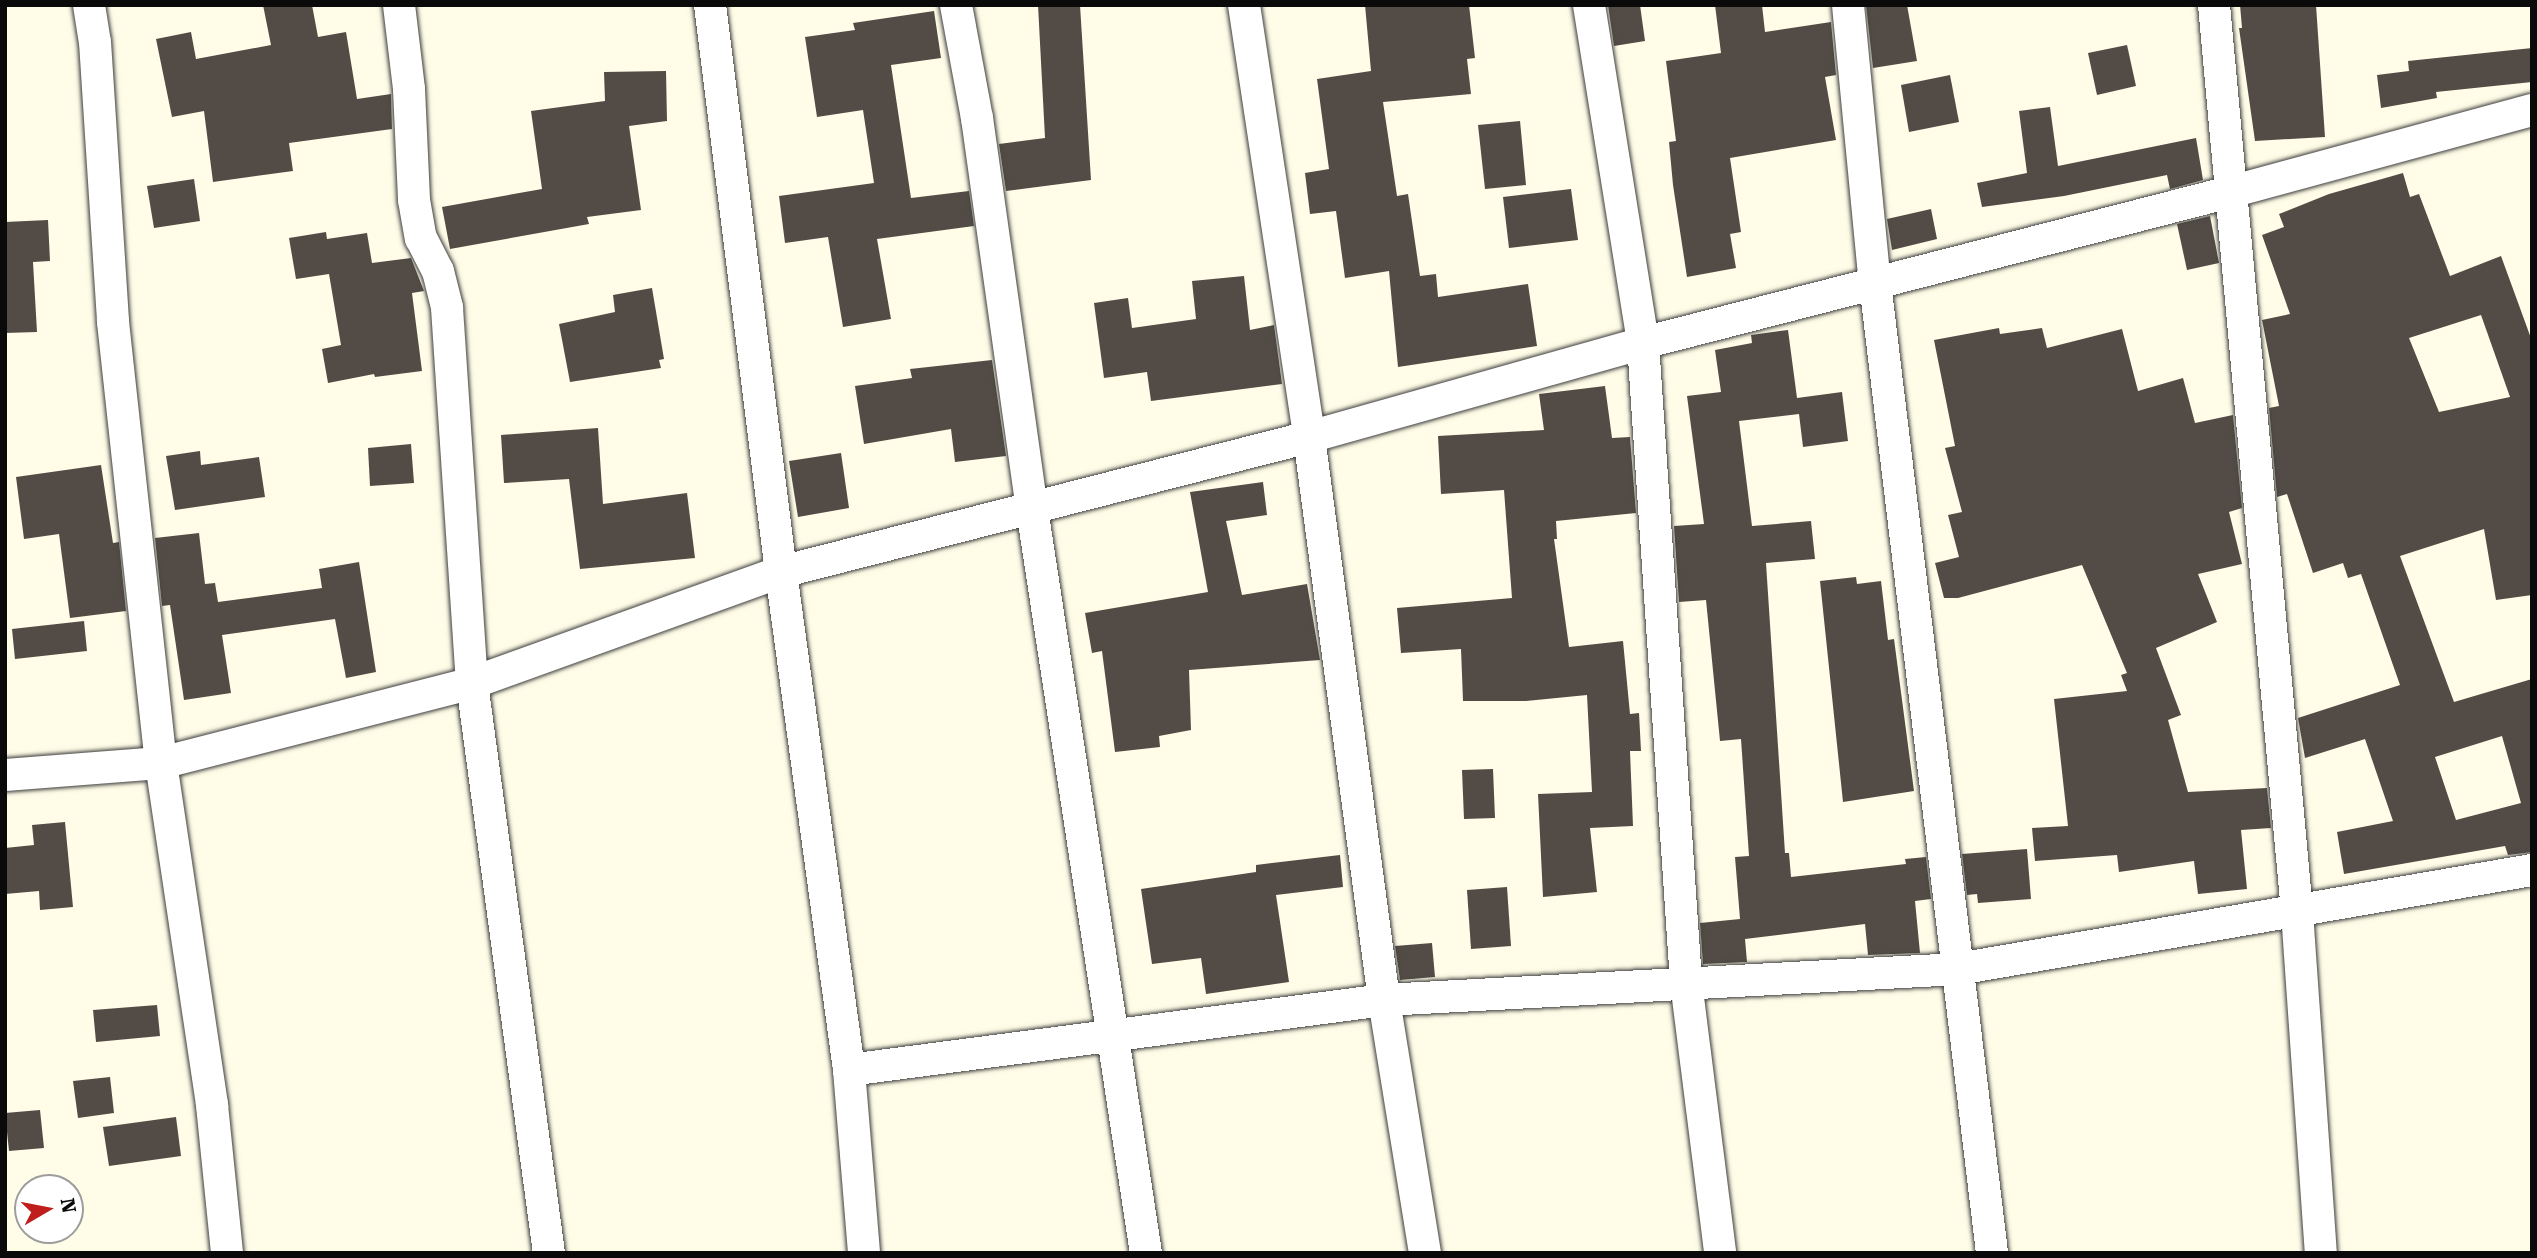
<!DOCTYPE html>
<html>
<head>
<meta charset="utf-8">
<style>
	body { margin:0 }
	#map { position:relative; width:2537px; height:1258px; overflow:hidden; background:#fffce7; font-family:"Roboto Serif",serif }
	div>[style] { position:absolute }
	.building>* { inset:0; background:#534c46 }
	.roads { filter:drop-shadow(0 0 2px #3d3d3d) drop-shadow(0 0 2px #3d3d3d) }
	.minor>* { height:32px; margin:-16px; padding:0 16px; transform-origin:16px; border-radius:16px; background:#fff }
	span { translate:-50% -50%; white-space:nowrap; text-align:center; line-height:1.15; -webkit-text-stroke:7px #fff; paint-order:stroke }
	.frame { position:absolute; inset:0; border:7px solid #0a0a0a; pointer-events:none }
	.north { position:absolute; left:14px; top:1174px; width:70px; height:70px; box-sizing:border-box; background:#fff; border:2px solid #9d9d9d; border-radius:50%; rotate:80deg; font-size:19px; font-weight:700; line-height:28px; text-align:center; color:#0a0a0a }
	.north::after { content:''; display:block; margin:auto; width:24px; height:32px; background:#bf1e1c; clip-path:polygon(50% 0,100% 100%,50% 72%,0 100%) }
</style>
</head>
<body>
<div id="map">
	<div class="building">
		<i style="clip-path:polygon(263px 5px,312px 5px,318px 37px,346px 32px,357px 99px,391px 94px,392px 129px,289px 143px,293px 171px,213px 182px,204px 111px,172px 117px,156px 39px,191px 32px,196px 59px,271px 45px)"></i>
		<i style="clip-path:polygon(1038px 5px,1080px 5px,1091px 180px,1006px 191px,999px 144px,1045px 138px)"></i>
		<i style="clip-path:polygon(1365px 5px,1469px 5px,1475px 58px,1467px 59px,1471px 94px,1383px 102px,1397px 196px,1408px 194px,1420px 276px,1436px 274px,1438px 297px,1528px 284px,1537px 346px,1398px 367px,1389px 271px,1345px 278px,1336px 211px,1310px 214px,1305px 173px,1329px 169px,1317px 79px,1371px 71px)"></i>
		<i style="clip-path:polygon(1608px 5px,1640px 5px,1645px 41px,1614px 46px)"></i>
		<i style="clip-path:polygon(1715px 5px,1762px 5px,1765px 32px,1831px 22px,1836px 75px,1825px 77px,1836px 140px,1730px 158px,1741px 232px,1730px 234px,1736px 268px,1687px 277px,1673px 185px,1669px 142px,1676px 141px,1666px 61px,1721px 53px)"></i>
		<i style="clip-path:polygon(1866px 5px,1907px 5px,1917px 61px,1873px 68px)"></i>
		<i style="clip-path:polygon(2240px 5px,2316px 5px,2325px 137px,2255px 141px,2239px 28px,2242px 28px)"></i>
		<i style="clip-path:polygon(934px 11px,941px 58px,891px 65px,911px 198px,969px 191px,974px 226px,877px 239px,891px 319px,843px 327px,828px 237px,785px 243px,779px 196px,874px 183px,863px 110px,817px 117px,805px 37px,855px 30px,853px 23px)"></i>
		<i style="clip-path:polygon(2127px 45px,2136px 86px,2097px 95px,2088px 53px)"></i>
		<i style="clip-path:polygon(2532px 48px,2532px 82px,2436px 92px,2437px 98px,2381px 108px,2377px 75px,2409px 71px,2408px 61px)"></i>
		<i style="clip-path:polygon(666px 71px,667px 121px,629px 126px,641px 210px,587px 217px,589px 224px,450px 249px,442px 207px,542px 189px,531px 111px,605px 101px,604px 72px)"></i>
		<i style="clip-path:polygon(1950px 75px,1959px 122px,1909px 132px,1901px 85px)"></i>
		<i style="clip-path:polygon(2050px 107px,2058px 166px,2196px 138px,2203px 180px,2170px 189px,2167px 175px,2064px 196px,1982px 207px,1977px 183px,2027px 173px,2019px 111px)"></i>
		<i style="clip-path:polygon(1520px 121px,1526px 185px,1485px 189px,1478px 125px)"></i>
		<i style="clip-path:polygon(evenodd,2403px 173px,2410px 197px,2419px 194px,2450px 276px,2501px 256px,2532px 341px,2532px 595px,2496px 600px,2484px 529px,2400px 556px,2454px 702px,2532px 679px,2532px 852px,2508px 855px,2505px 846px,2344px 874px,2337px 832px,2393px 821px,2365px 739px,2305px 758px,2298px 718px,2400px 685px,2361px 574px,2348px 578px,2343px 563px,2313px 573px,2287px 494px,2277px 497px,2269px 408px,2279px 406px,2262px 320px,2290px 314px,2262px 235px,2284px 227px,2279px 214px,2329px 194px,2403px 173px,2481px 315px,2510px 397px,2439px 412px,2409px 338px,2481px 315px,2403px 173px,2502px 736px,2521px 803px,2456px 820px,2435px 757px,2502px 736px)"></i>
		<i style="clip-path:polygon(194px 179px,200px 221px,154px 228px,147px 186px)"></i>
		<i style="clip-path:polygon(1571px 189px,1578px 240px,1509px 248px,1503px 197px)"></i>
		<i style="clip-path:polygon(1931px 209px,1937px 239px,1892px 250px,1887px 219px)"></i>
		<i style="clip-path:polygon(2210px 216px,2219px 263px,2187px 270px,2177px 224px)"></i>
		<i style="clip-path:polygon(48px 220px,50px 261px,33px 262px,37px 332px,5px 333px,5px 222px)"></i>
		<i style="clip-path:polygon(326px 232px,327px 239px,367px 233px,372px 263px,411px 258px,424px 291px,412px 293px,422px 371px,375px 377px,374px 374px,328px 383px,322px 349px,341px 345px,329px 274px,296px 279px,289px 238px)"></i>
		<i style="clip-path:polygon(1244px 276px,1250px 330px,1274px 325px,1282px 384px,1151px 401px,1147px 372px,1104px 378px,1094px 303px,1128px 298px,1132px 328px,1196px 319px,1192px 281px)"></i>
		<i style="clip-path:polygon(652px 288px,664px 359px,659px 360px,661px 368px,570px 382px,559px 324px,615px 312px,613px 295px)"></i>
		<i style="clip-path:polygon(1999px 328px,2000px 334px,2042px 328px,2047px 348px,2122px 329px,2138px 391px,2183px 378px,2195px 423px,2233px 415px,2242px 508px,2229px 512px,2242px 564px,2198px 574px,2217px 622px,2156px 648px,2181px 715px,2168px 720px,2188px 792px,2267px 788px,2271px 828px,2241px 830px,2247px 889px,2198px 894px,2194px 861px,2119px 872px,2117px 855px,2035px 861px,2032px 828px,2068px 826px,2054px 699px,2127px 691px,2121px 675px,2127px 673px,2082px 565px,1958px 598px,1944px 598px,1935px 563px,1959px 557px,1948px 515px,1962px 512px,1945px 448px,1955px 446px,1934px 340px)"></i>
		<i style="clip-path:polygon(1788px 330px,1797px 398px,1842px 392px,1848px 441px,1803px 447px,1799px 414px,1739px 421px,1752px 526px,1811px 521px,1815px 559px,1766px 563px,1785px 853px,1789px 853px,1791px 877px,1906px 864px,1905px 859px,1926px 857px,1931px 899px,1915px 901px,1920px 953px,1868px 955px,1865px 924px,1745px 939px,1747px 962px,1703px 964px,1700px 923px,1740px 919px,1735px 857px,1749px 856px,1741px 739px,1720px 741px,1706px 600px,1679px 602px,1674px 526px,1704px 524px,1687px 396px,1721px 392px,1715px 350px,1752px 343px,1751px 335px)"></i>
		<i style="clip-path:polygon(992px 360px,1006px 456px,955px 462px,951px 429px,864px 444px,855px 386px,912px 378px,910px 369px)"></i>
		<i style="clip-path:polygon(1605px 386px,1612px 438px,1630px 437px,1636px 513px,1556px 521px,1557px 539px,1554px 539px,1569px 647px,1623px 641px,1630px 714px,1639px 713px,1641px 751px,1630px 751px,1633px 826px,1590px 828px,1597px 892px,1543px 897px,1538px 794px,1592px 792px,1587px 695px,1526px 701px,1463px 701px,1461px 649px,1401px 653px,1397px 608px,1512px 598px,1504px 490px,1441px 494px,1438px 436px,1544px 430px,1539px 394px)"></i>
		<i style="clip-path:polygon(598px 428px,603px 504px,687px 493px,695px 558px,580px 569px,569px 479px,504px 483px,501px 435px)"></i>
		<i style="clip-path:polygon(411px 444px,414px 483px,370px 486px,368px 448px)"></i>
		<i style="clip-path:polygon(200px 451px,201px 465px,259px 457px,265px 497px,175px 510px,166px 456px)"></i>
		<i style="clip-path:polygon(841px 453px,849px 508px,798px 517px,789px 461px)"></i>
		<i style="clip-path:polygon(101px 465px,113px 543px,119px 542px,126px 611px,70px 618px,59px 534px,24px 539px,16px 477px)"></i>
		<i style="clip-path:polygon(1263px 482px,1267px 515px,1226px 521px,1242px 595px,1307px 584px,1320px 660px,1189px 670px,1191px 730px,1159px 736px,1160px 747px,1115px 752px,1102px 651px,1092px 653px,1085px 613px,1208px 592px,1190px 492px)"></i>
		<i style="clip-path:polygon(199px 533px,205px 584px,215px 583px,218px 602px,322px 588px,319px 569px,359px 562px,376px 672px,346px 678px,335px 619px,222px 635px,231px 693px,184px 700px,170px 605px,162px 606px,155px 538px)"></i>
		<i style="clip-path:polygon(1856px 577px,1857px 584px,1881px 581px,1888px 640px,1894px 639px,1914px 791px,1843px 802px,1820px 581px)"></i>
		<i style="clip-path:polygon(84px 621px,87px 651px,15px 659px,12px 629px)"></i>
		<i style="clip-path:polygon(1493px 769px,1495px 818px,1464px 819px,1462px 770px)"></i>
		<i style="clip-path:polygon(65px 822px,73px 907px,40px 910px,39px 891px,5px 894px,5px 848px,34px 845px,32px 825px)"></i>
		<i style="clip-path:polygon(2027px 849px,2031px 899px,1978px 903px,1977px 894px,1967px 895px,1962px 854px)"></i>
		<i style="clip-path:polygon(1340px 855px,1343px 887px,1276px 895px,1289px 982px,1206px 994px,1201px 958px,1152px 964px,1141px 889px,1256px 872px,1256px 865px)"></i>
		<i style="clip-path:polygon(1507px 887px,1511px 946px,1471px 949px,1467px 890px)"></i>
		<i style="clip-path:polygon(1432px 943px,1435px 977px,1400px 980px,1395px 946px)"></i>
		<i style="clip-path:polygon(157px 1005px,160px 1036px,96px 1042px,93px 1010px)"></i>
		<i style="clip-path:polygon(110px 1077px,114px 1113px,78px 1118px,73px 1081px)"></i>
		<i style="clip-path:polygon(40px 1110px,44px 1148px,9px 1151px,5px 1113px)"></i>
		<i style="clip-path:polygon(176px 1117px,181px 1156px,109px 1166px,103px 1127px)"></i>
	</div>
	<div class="roads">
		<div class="minor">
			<i style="left:89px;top:5px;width:37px;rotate:81deg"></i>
			<i style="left:95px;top:42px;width:281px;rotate:86.3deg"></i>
			<i style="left:113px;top:322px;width:444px;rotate:83.8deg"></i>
			<i style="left:161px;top:763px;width:346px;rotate:81.5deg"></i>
			<i style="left:212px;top:1105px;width:149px;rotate:84.2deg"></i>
			<i style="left:399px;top:5px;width:85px;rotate:83.2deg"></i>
			<i style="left:409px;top:89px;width:111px;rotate:87.4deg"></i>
			<i style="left:414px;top:200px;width:39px;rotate:80deg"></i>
			<i style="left:421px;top:238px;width:37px;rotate:63deg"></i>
			<i style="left:438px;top:271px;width:38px;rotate:76deg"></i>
			<i style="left:447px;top:308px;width:376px;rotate:86.2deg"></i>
			<i style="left:472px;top:683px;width:575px;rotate:82.31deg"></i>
			<i style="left:710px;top:5px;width:571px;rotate:82.86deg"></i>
			<i style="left:781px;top:572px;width:503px;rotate:82.22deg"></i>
			<i style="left:849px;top:1070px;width:184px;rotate:85.3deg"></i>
			<i style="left:956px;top:5px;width:115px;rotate:79.5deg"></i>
			<i style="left:977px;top:118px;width:395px;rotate:82deg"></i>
			<i style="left:1032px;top:509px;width:753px;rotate:81.29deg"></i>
			<i style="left:1244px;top:5px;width:437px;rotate:81.4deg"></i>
			<i style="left:1309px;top:437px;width:568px;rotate:82.41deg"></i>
			<i style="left:1384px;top:1000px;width:256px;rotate:80.8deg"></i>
			<i style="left:1589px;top:5px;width:342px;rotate:80.9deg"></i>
			<i style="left:1643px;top:343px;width:640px;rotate:86.15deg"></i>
			<i style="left:1686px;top:982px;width:273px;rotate:82.8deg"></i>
			<i style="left:1848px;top:5px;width:279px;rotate:84.5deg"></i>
			<i style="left:1875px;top:283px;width:977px;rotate:83.12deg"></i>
			<i style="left:2214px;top:5px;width:911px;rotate:84.77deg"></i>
			<i style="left:2297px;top:912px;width:342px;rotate:86deg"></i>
			<i style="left:5px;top:775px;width:156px;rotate:-4.4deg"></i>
			<i style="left:161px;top:763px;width:321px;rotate:-14.4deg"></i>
			<i style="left:472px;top:683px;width:328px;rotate:-19.8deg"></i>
			<i style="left:781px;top:572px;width:545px;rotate:-14.34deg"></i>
			<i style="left:1309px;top:437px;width:347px;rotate:-15.7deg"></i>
			<i style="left:1643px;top:343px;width:606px;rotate:-14.43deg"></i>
			<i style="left:2230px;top:192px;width:313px;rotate:-15.2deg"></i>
			<i style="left:849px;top:1070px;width:540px;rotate:-7.45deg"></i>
			<i style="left:1384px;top:1000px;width:575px;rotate:-3.09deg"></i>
			<i style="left:1958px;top:969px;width:582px;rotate:-9.79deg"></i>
		</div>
	</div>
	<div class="frame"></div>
	<div class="north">N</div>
</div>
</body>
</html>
